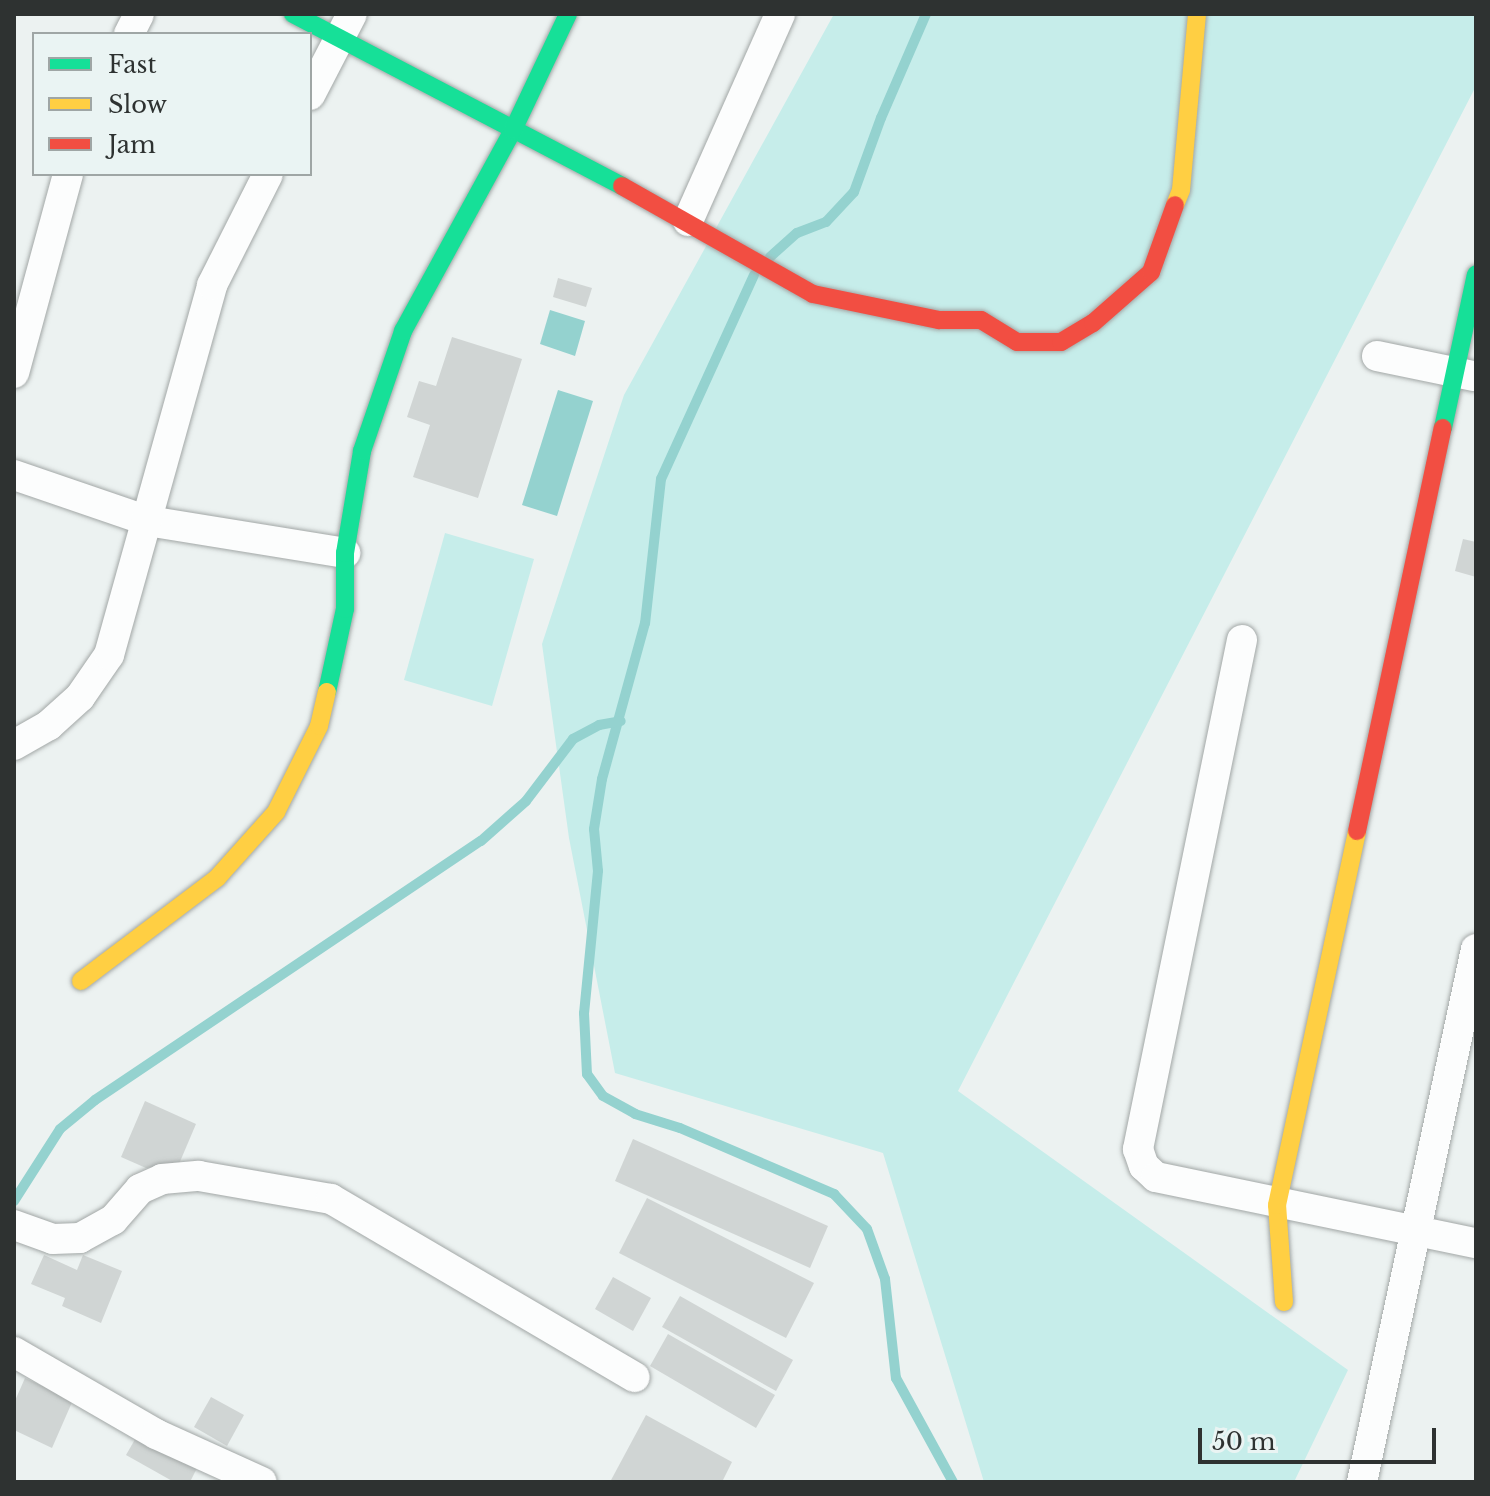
<!DOCTYPE html>
<html>
<head>
<meta charset="utf-8">
<style>
	body { margin:0 }
	#map { position:relative; width:1490px; height:1496px; overflow:hidden; background:#ecf2f1; font-family:"Libre Baskerville",serif }
	div>[style] { position:absolute }
	.green>* { inset:0; background:#c6edea }
	.water>* { inset:0; background:#94d2cf }
	.stream>* { height:10px; margin:-5px; padding:0 5px; transform-origin:5px; border-radius:5px; background:#94d2cf }
	.building>* { inset:0; background:#d0d5d4 }
	.roads { filter:drop-shadow(0 0 2px #a2a7a6) drop-shadow(0 0 2px #a2a7a6) }
	.street>* { height:30px; margin:-15px; padding:0 15px; transform-origin:15px; border-radius:15px; background:#fcfdfd }
	.fast>* { height:18px; margin:-9px; padding:0 9px; transform-origin:9px; border-radius:9px; background:#16e098 }
	.slow>* { height:18px; margin:-9px; padding:0 9px; transform-origin:9px; border-radius:9px; background:#ffcf43 }
	.jam>* { height:18px; margin:-9px; padding:0 9px; transform-origin:9px; border-radius:9px; background:#f24e42 }
	span { translate:-50% -50%; white-space:nowrap; text-align:center; line-height:1.15; -webkit-text-stroke:6px #eaf4f3; paint-order:stroke }
	.frame { position:absolute; inset:0; border:16px solid #2e3231; pointer-events:none }
	.legend { position:absolute; left:32px; top:32px; width:280px; height:144px; box-sizing:border-box; background:#eaf4f3; border:2px solid #9fa6a5; margin:0; padding:10px 14px; list-style:none; font-size:24px; color:#2e3231 }
	.legend li { display:flex; align-items:center; gap:16px; height:40px }
	.legend b { width:40px; border:2px solid #9fa6a5 }
	.scale { position:absolute; left:1198px; top:1428px; width:238px; height:36px; box-sizing:border-box; border:4px solid #2e3231; border-top:0; padding-left:10px; font-size:24px; line-height:28px; white-space:nowrap; color:#2e3231; -webkit-text-stroke:6px #eaf4f3; paint-order:stroke }
</style>
</head>
<body>
<div id="map">
	<div class="green">
		<i style="clip-path:polygon(834px 14px,1476px 14px,1476px 86px,958px 1091px,1348px 1370px,1294px 1482px,984px 1482px,883px 1153px,615px 1073px,569px 838px,542px 644px,624px 395px)"></i>
		<i style="clip-path:polygon(445px 533px,534px 559px,492px 706px,404px 680px)"></i>
	</div>
	<div class="water">
		<i style="clip-path:polygon(550px 310px,585px 321px,575px 356px,540px 344px)"></i>
		<i style="clip-path:polygon(558px 390px,593px 401px,557px 516px,522px 505px)"></i>
	</div>
	<div class="stream">
		<i style="left:770px;top:257px;width:36px;rotate:-42deg"></i>
		<i style="left:797px;top:233px;width:31px;rotate:-21deg"></i>
		<i style="left:826px;top:222px;width:41px;rotate:-47deg"></i>
		<i style="left:854px;top:192px;width:79px;rotate:-70deg"></i>
		<i style="left:881px;top:118px;width:113px;rotate:-66.6deg"></i>
		<i style="left:754px;top:275px;width:224px;rotate:114.5deg"></i>
		<i style="left:661px;top:479px;width:145px;rotate:96.3deg"></i>
		<i style="left:645px;top:623px;width:162px;rotate:105.4deg"></i>
		<i style="left:602px;top:779px;width:51px;rotate:99.1deg"></i>
		<i style="left:594px;top:829px;width:42px;rotate:84.6deg"></i>
		<i style="left:598px;top:871px;width:143px;rotate:95.6deg"></i>
		<i style="left:584px;top:1013px;width:61px;rotate:87.2deg"></i>
		<i style="left:587px;top:1074px;width:27px;rotate:54deg"></i>
		<i style="left:603px;top:1096px;width:37px;rotate:29deg"></i>
		<i style="left:635px;top:1114px;width:47px;rotate:17.3deg"></i>
		<i style="left:680px;top:1128px;width:168px;rotate:23.2deg"></i>
		<i style="left:834px;top:1194px;width:48px;rotate:46.7deg"></i>
		<i style="left:867px;top:1229px;width:53px;rotate:70.2deg"></i>
		<i style="left:885px;top:1279px;width:100px;rotate:83.7deg"></i>
		<i style="left:896px;top:1378px;width:119px;rotate:61.3deg"></i>
		<i style="left:14px;top:1201px;width:85px;rotate:-57.4deg"></i>
		<i style="left:60px;top:1129px;width:45px;rotate:-39.6deg"></i>
		<i style="left:95px;top:1100px;width:465px;rotate:-33.9deg"></i>
		<i style="left:481px;top:841px;width:60px;rotate:-41.6deg"></i>
		<i style="left:526px;top:801px;width:78px;rotate:-52.8deg"></i>
		<i style="left:573px;top:739px;width:30px;rotate:-28deg"></i>
		<i style="left:599px;top:725px;width:22px;rotate:-10deg"></i>
	</div>
	<div class="building">
		<i style="clip-path:polygon(558px 278px,592px 288px,586px 307px,553px 297px)"></i>
		<i style="clip-path:polygon(452px 337px,522px 359px,478px 498px,413px 477px,430px 425px,407px 417px,419px 381px,436px 386px)"></i>
		<i style="clip-path:polygon(1463px 539px,1476px 542px,1476px 577px,1455px 571px)"></i>
		<i style="clip-path:polygon(145px 1101px,196px 1124px,179px 1164px,146px 1168px,121px 1157px)"></i>
		<i style="clip-path:polygon(633px 1139px,828px 1226px,810px 1268px,615px 1181px)"></i>
		<i style="clip-path:polygon(647px 1198px,814px 1283px,786px 1338px,619px 1253px)"></i>
		<i style="clip-path:polygon(44px 1255px,77px 1270px,83px 1255px,122px 1271px,101px 1323px,62px 1306px,65px 1298px,31px 1284px)"></i>
		<i style="clip-path:polygon(613px 1277px,651px 1298px,633px 1331px,595px 1309px)"></i>
		<i style="clip-path:polygon(680px 1296px,793px 1360px,776px 1391px,662px 1327px)"></i>
		<i style="clip-path:polygon(668px 1334px,775px 1395px,756px 1428px,650px 1366px)"></i>
		<i style="clip-path:polygon(25px 1378px,73px 1400px,52px 1448px,14px 1430px,14px 1403px)"></i>
		<i style="clip-path:polygon(211px 1397px,244px 1415px,227px 1446px,194px 1427px)"></i>
		<i style="clip-path:polygon(646px 1415px,732px 1462px,722px 1482px,610px 1482px)"></i>
		<i style="clip-path:polygon(141px 1429px,200px 1462px,190px 1482px,174px 1482px,126px 1455px)"></i>
	</div>
	<div class="roads">
		<div class="street">
			<i style="left:129px;top:34px;width:22px;rotate:-63deg"></i>
			<i style="left:310px;top:95px;width:91px;rotate:-62.6deg"></i>
			<i style="left:688px;top:221px;width:227px;rotate:-66deg"></i>
			<i style="left:1377px;top:356px;width:99px;rotate:11.7deg"></i>
			<i style="left:14px;top:373px;width:206px;rotate:-74.8deg"></i>
			<i style="left:14px;top:475px;width:142px;rotate:18.9deg"></i>
			<i style="left:148px;top:521px;width:200px;rotate:9.2deg"></i>
			<i style="left:1242px;top:640px;width:520px;rotate:101.55deg"></i>
			<i style="left:1138px;top:1149px;width:18px;rotate:71deg"></i>
			<i style="left:1144px;top:1166px;width:16px;rotate:43deg"></i>
			<i style="left:1156px;top:1177px;width:327px;rotate:11.7deg"></i>
			<i style="left:14px;top:745px;width:40px;rotate:-29.7deg"></i>
			<i style="left:49px;top:725px;width:42px;rotate:-42.1deg"></i>
			<i style="left:80px;top:697px;width:51px;rotate:-55.4deg"></i>
			<i style="left:109px;top:655px;width:384px;rotate:-74.4deg"></i>
			<i style="left:212px;top:285px;width:124px;rotate:-63.2deg"></i>
			<i style="left:14px;top:1225px;width:41px;rotate:19.7deg"></i>
			<i style="left:53px;top:1239px;width:27px;rotate:-2deg"></i>
			<i style="left:80px;top:1238px;width:38px;rotate:-29deg"></i>
			<i style="left:113px;top:1220px;width:41px;rotate:-48.9deg"></i>
			<i style="left:140px;top:1189px;width:24px;rotate:-24deg"></i>
			<i style="left:162px;top:1179px;width:37px;rotate:-5deg"></i>
			<i style="left:199px;top:1176px;width:134px;rotate:9.9deg"></i>
			<i style="left:331px;top:1199px;width:352px;rotate:30.4deg"></i>
			<i style="left:14px;top:1352px;width:164px;rotate:30deg"></i>
			<i style="left:156px;top:1434px;width:116px;rotate:24.4deg"></i>
			<i style="left:1362px;top:1482px;width:545px;rotate:-77.93deg"></i>
		</div>
		<div class="fast">
			<i style="left:293px;top:14px;width:371px;rotate:27.6deg"></i>
			<i style="left:1443px;top:428px;width:157px;rotate:-77.9deg"></i>
			<i style="left:327px;top:692px;width:85px;rotate:-77.8deg"></i>
			<i style="left:345px;top:609px;width:56px;rotate:-90deg"></i>
			<i style="left:345px;top:553px;width:103px;rotate:-80.5deg"></i>
			<i style="left:362px;top:451px;width:127px;rotate:-71.1deg"></i>
			<i style="left:403px;top:331px;width:229px;rotate:-61.3deg"></i>
			<i style="left:513px;top:130px;width:128px;rotate:-64.6deg"></i>
		</div>
		<div class="slow">
			<i style="left:1175px;top:205px;width:16px;rotate:-68deg"></i>
			<i style="left:1181px;top:190px;width:177px;rotate:-84.8deg"></i>
			<i style="left:81px;top:981px;width:171px;rotate:-37.1deg"></i>
			<i style="left:217px;top:878px;width:89px;rotate:-48.2deg"></i>
			<i style="left:276px;top:812px;width:96px;rotate:-63.4deg"></i>
			<i style="left:319px;top:726px;width:35px;rotate:-77deg"></i>
			<i style="left:1284px;top:1302px;width:97px;rotate:-94.1deg"></i>
			<i style="left:1277px;top:1205px;width:382px;rotate:-77.9deg"></i>
		</div>
		<div class="jam">
			<i style="left:622px;top:186px;width:219px;rotate:29.5deg"></i>
			<i style="left:813px;top:294px;width:129px;rotate:11.7deg"></i>
			<i style="left:939px;top:320px;width:42px"></i>
			<i style="left:981px;top:320px;width:42px;rotate:31.4deg"></i>
			<i style="left:1017px;top:342px;width:44px"></i>
			<i style="left:1061px;top:342px;width:37px;rotate:-31deg"></i>
			<i style="left:1093px;top:323px;width:77px;rotate:-41.3deg"></i>
			<i style="left:1151px;top:272px;width:71px;rotate:-70.3deg"></i>
			<i style="left:1357px;top:831px;width:412px;rotate:-78deg"></i>
		</div>
	</div>
	<div class="frame"></div>
	<ul class="legend">
	<li><b style="height:10px;background:#16e098"></b>Fast</li>
	<li><b style="height:10px;background:#ffcf43"></b>Slow</li>
	<li><b style="height:10px;background:#f24e42"></b>Jam</li>
	</ul>
	<div class="scale">50 m</div>
</div>
</body>
</html>
